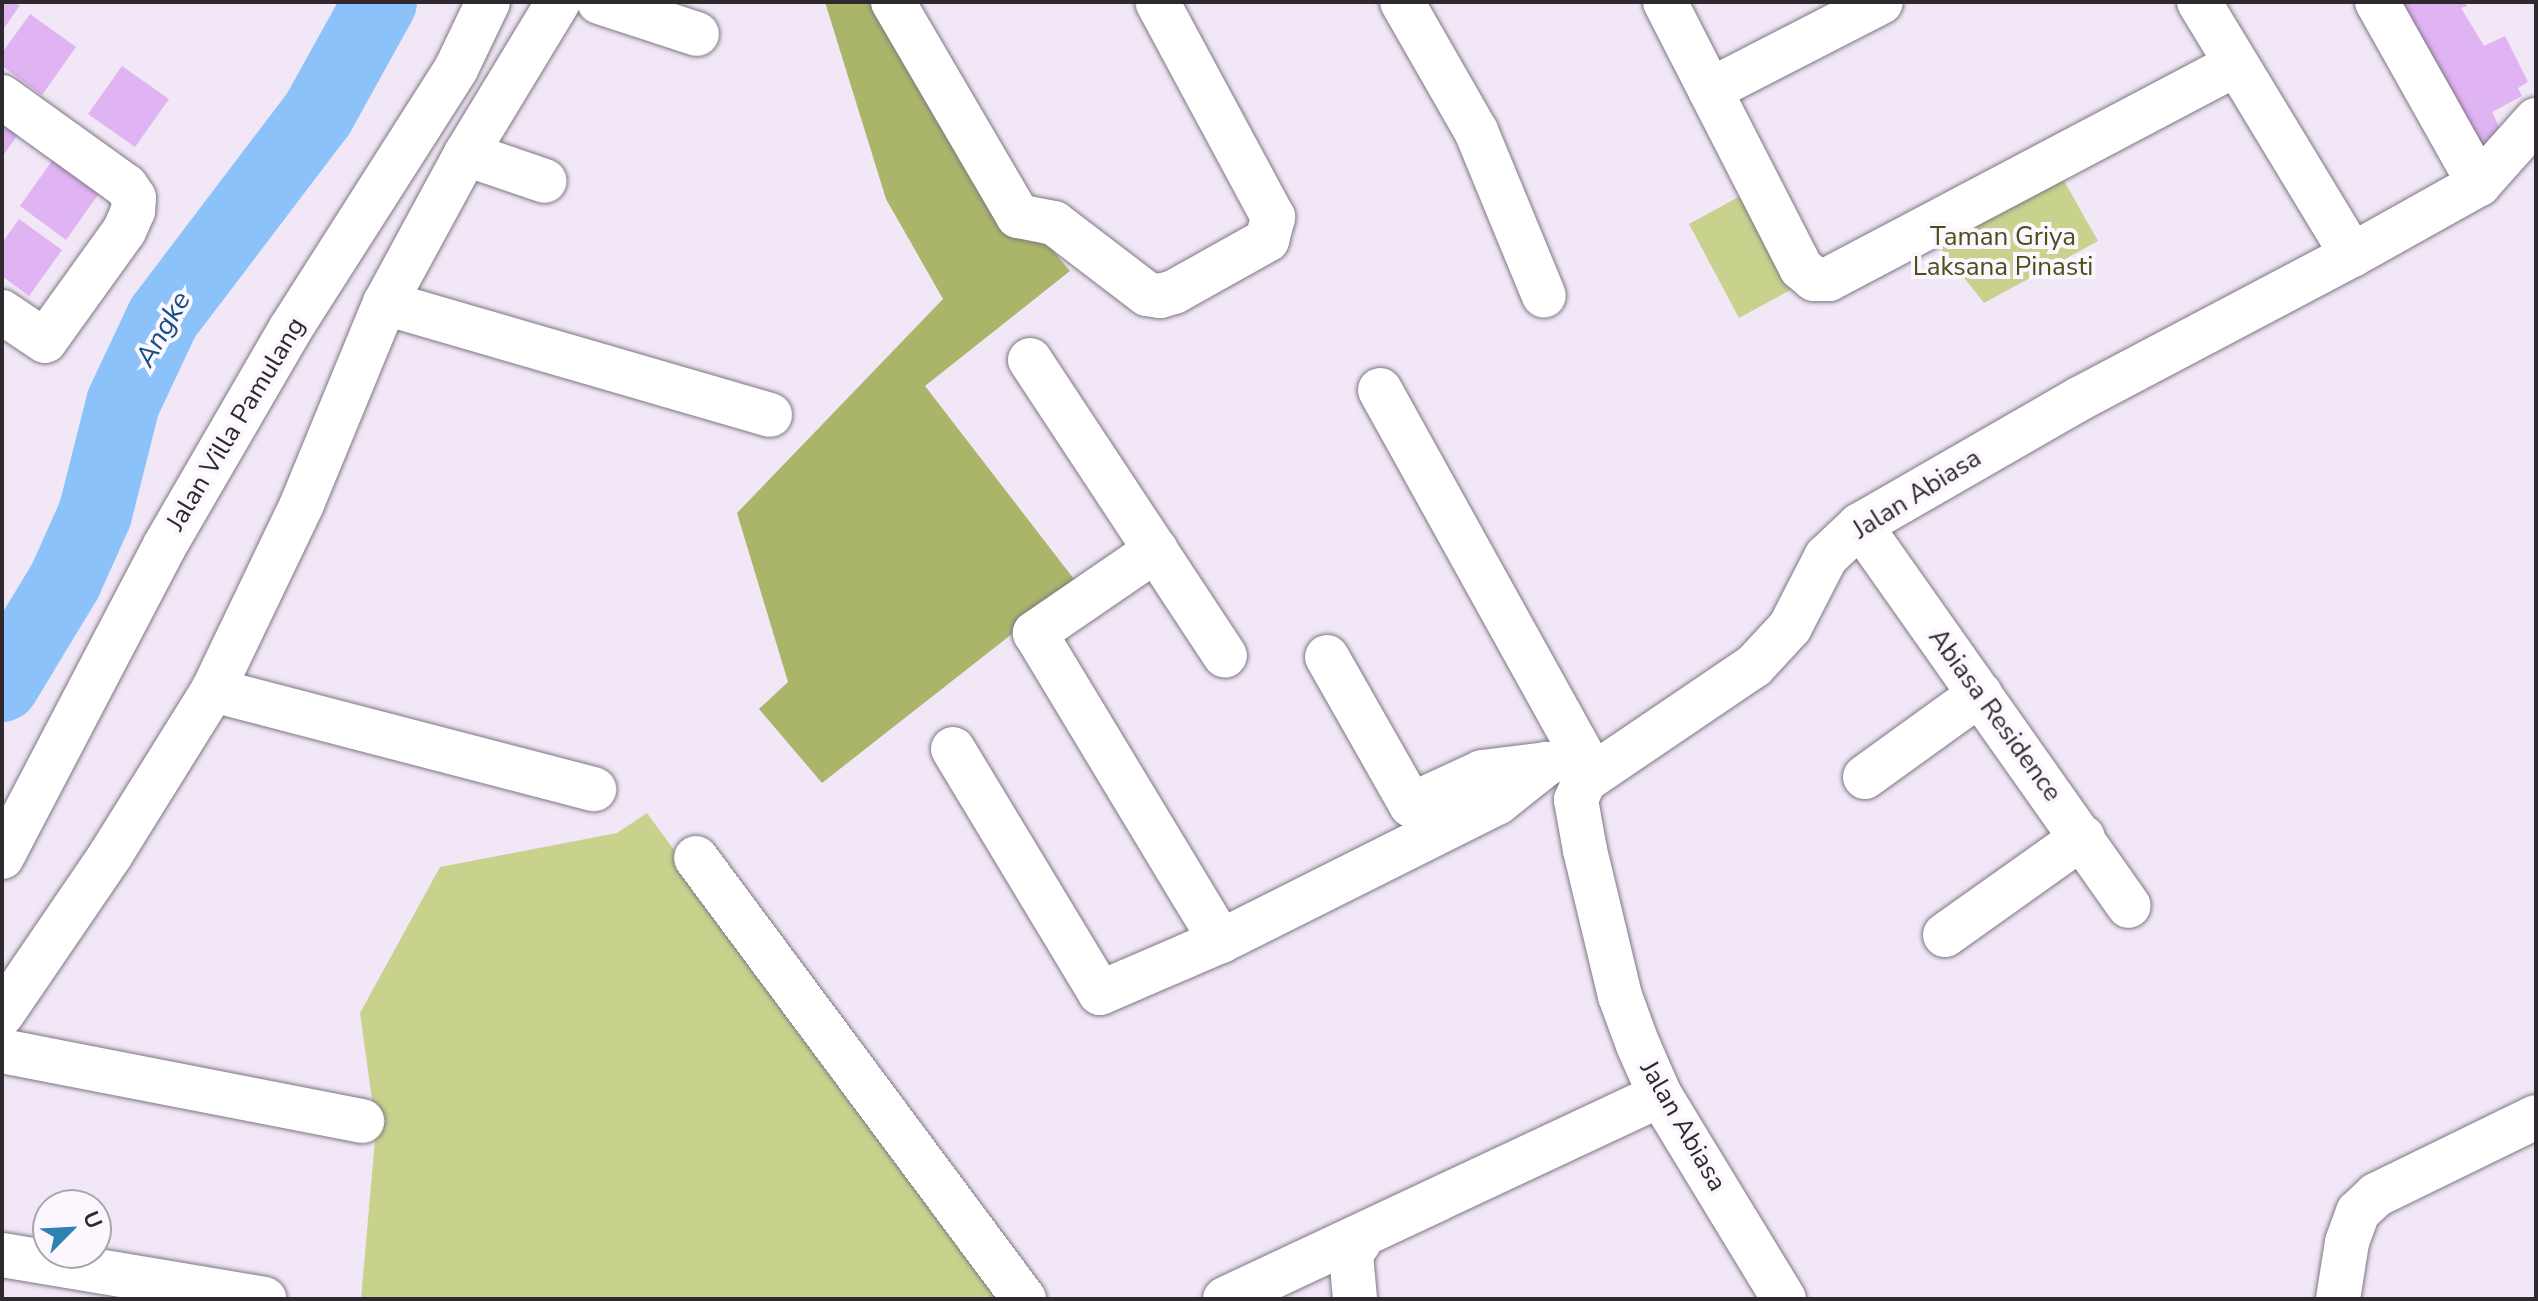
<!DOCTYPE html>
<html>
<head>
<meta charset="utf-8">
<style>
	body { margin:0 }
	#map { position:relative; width:2538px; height:1301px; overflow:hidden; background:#f1e7f6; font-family:"Nunito Sans",sans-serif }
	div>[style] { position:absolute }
	.green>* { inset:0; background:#c8d28d }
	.forest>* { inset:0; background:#abb56a }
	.river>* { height:74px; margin:-37px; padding:0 37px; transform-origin:37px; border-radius:37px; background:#8bc2fa }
	.building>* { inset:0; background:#e0b3f2 }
	.roads { filter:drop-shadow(0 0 2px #7f7683) drop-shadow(0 0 2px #7f7683) }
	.minor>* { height:44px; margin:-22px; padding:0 22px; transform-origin:22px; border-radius:22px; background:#fff }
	span { translate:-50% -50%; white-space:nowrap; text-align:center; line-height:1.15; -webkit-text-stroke:8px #fcf6ff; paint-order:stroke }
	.park-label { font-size:26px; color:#4a5018 }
	.street-label { font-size:26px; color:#2d292f }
	.water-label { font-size:28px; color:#164f82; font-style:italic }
	.frame { position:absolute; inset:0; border:4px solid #2d292f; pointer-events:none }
	.north { position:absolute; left:32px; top:1189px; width:80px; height:80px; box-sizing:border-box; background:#fcf6ff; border:2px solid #a9a4ac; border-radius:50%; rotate:66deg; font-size:22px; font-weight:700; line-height:32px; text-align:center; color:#2d292f }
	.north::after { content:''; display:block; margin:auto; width:28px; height:36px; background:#2d82b2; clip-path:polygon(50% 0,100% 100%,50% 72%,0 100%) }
</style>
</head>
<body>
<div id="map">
	<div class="green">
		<i style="clip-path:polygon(2063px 179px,2098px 241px,1984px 303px,1939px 246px)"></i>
		<i style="clip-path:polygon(1744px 194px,1794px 288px,1739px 318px,1689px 224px)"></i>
		<i style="clip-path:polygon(647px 813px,1003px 1299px,361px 1299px,376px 1128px,360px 1013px,440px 867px,617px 833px)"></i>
	</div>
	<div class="forest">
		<i style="clip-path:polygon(825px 2px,889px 2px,971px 153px,1070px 271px,925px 386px,1077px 583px,822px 783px,759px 709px,788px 682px,737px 513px,943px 299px,886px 199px)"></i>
	</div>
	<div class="river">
		<i style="left:2px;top:685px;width:122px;rotate:-58.8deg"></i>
		<i style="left:65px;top:581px;width:73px;rotate:-65.9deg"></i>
		<i style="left:95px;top:514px;width:114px;rotate:-75.8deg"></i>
		<i style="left:123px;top:403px;width:94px;rotate:-64.8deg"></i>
		<i style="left:163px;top:318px;width:256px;rotate:-52.8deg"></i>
		<i style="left:318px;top:114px;width:128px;rotate:-61deg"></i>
	</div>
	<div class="building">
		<i style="clip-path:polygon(2px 2px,20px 5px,2px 31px)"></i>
		<i style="clip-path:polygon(2390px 2px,2464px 2px,2467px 6px,2461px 8px,2484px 46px,2505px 36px,2528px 82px,2518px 88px,2522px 96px,2492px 112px,2502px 133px,2477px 162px)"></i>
		<i style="clip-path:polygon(30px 14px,76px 47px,42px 95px,2px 66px,2px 53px)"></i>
		<i style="clip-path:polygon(122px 66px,169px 99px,135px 147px,88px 114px)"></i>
		<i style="clip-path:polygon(2px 114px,22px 129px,2px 157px)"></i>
		<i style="clip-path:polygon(54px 158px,100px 192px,66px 240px,20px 206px)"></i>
		<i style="clip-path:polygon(19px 219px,62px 250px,29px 296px,2px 276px,2px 243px)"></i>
	</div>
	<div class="roads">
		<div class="minor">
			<i style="left:599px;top:2px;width:103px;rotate:18.1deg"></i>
			<i style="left:893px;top:2px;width:248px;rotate:59.7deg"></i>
			<i style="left:1018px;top:216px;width:37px;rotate:11deg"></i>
			<i style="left:1054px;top:223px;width:117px;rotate:37.4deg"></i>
			<i style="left:1147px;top:294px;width:13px;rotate:9deg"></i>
			<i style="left:1160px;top:296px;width:15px;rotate:-16deg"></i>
			<i style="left:1174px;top:292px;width:107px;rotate:-29.2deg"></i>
			<i style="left:1267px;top:240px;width:24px;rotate:-75deg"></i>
			<i style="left:1273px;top:217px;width:244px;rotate:-118.3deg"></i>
			<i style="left:1402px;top:2px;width:149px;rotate:60.2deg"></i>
			<i style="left:1476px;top:131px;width:178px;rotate:67.6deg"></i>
			<i style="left:1665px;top:2px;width:299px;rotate:62.9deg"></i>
			<i style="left:1801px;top:268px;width:17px;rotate:40deg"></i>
			<i style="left:1814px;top:279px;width:15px"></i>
			<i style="left:1829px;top:279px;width:460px;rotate:-27.8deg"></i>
			<i style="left:2199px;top:2px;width:296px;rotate:58.8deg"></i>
			<i style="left:2377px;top:2px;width:209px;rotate:60.7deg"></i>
			<i style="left:1710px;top:90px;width:192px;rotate:-27.2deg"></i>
			<i style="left:2px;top:97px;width:153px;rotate:35.7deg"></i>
			<i style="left:126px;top:186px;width:14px;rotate:56deg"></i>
			<i style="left:134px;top:198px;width:13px;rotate:94deg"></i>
			<i style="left:133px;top:211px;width:22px;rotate:114deg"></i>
			<i style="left:124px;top:231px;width:135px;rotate:125.7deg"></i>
			<i style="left:45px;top:341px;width:52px;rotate:-146deg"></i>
			<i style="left:466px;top:154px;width:83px;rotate:18.9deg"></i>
			<i style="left:385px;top:303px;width:401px;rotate:16.2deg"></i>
			<i style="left:1030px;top:360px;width:354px;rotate:56.6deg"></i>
			<i style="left:1380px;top:390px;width:438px;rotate:61deg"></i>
			<i style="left:1860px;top:525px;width:466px;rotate:54.8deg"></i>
			<i style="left:1156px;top:550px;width:147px;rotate:145.6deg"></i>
			<i style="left:1035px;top:633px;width:360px;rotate:58.9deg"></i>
			<i style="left:1327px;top:657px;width:170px;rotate:60.4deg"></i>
			<i style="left:1411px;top:805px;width:78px;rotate:-24.9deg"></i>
			<i style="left:1482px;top:772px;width:65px;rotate:-7deg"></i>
			<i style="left:213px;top:690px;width:394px;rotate:14.6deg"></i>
			<i style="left:953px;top:749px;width:285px;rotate:58.9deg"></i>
			<i style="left:1100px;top:993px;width:132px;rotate:-23.3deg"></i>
			<i style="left:1221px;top:941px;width:309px;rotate:-26.6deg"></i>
			<i style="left:1497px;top:803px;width:63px;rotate:-38.5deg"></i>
			<i style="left:1865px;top:777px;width:142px;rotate:-35.8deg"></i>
			<i style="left:2px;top:857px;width:350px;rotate:-62.4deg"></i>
			<i style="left:164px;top:547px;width:253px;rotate:-59.9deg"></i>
			<i style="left:291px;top:328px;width:307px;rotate:-57.5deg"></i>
			<i style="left:456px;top:69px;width:74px;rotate:-64.5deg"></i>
			<i style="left:696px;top:858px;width:550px;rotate:53.36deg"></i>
			<i style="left:1945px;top:935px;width:169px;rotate:-35.4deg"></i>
			<i style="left:2px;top:1014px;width:194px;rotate:-55.7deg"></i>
			<i style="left:111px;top:854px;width:193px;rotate:-58.1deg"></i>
			<i style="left:213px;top:690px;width:206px;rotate:-64.4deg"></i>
			<i style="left:302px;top:504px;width:217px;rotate:-67.6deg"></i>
			<i style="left:385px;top:303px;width:170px;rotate:-61.5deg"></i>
			<i style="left:466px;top:154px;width:178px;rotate:-58.8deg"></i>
			<i style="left:2px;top:1051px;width:367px;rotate:11deg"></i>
			<i style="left:2px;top:1255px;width:266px;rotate:9.5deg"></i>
			<i style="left:1225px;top:1299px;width:480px;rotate:-25.1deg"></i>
			<i style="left:1355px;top:1299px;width:45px;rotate:-95.1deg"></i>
			<i style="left:1351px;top:1254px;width:23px;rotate:-56deg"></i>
			<i style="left:1784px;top:1299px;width:239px;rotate:-121.3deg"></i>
			<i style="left:1660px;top:1095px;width:55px;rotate:-113.7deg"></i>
			<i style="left:1638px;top:1045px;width:52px;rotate:-110.2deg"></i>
			<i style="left:1620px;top:996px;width:150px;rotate:-103.5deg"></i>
			<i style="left:1585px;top:850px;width:51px;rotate:-100.2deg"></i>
			<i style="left:1576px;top:800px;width:21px;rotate:-67deg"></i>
			<i style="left:1584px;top:781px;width:205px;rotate:-34.1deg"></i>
			<i style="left:1754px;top:666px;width:53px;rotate:-47.3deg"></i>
			<i style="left:1790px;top:627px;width:79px;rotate:-62.8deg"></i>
			<i style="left:1826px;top:557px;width:47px;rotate:-43.3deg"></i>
			<i style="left:1860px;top:525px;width:253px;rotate:-29.9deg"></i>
			<i style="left:2079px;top:399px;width:309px;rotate:-27.8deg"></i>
			<i style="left:2352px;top:255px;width:145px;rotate:-29.2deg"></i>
			<i style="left:2479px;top:184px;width:86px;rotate:-48.3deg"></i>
			<i style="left:2338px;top:1299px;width:58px;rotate:-81deg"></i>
			<i style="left:2347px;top:1242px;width:32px;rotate:-70deg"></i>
			<i style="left:2358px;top:1212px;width:25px;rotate:-43deg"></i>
			<i style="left:2376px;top:1195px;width:178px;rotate:-26deg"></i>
		</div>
	</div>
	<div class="park-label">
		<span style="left:2003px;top:252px">Taman Griya<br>Laksana Pinasti</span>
	</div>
	<div class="street-label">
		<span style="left:236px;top:424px;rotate:-59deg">Jalan Villa Pamulang</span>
		<span style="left:1917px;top:494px;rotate:-32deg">Jalan Abiasa</span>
		<span style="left:1995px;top:715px;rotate:54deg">Abiasa Residence</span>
		<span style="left:1683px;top:1126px;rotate:60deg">Jalan Abiasa</span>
	</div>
	<div class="water-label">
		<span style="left:163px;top:329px;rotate:-60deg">Angke</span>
	</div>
	<div class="frame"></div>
	<div class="north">U</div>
</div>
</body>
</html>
